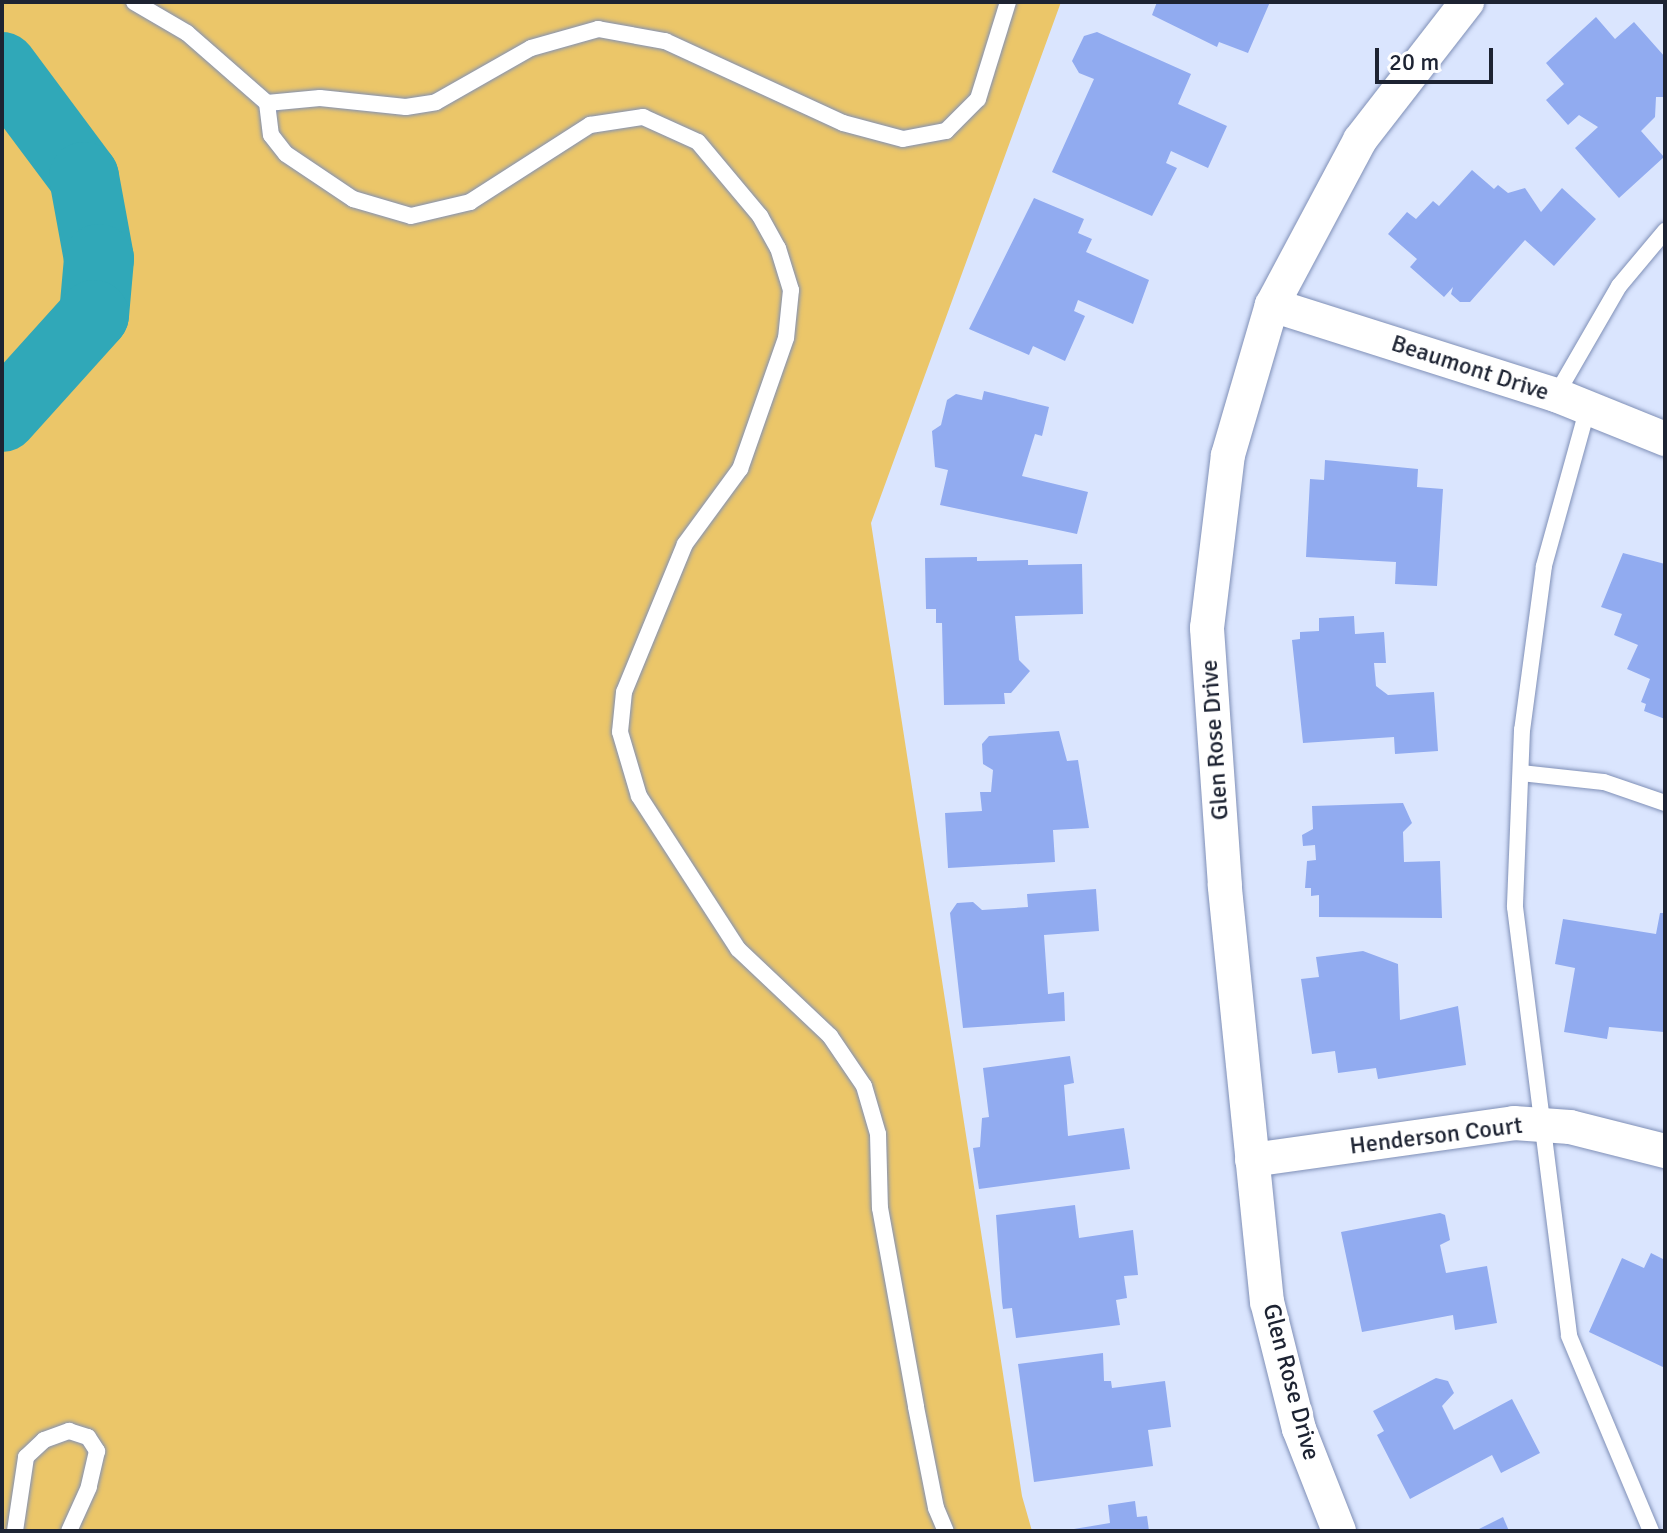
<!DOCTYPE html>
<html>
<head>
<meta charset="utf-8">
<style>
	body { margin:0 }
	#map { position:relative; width:1667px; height:1533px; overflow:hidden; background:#dae5fe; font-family:Signika,sans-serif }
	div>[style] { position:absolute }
	.green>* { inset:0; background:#ebc669 }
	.river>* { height:70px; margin:-35px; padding:0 35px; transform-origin:35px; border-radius:35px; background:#30a8b8 }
	.building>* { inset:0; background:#91abf0 }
	.roads { filter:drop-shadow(0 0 2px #8090b7) drop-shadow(0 0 2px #8090b7) }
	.service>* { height:16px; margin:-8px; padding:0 8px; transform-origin:8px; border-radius:8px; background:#fff }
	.minor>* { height:34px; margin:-17px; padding:0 17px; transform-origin:17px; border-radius:17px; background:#fff }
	span { translate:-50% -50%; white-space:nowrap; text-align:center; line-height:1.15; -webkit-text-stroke:8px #fff; paint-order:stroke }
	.street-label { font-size:24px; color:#1d2332 }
	.frame { position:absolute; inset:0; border:4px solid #1d2332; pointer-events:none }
	.scale { position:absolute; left:1375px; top:48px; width:118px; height:36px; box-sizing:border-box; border:4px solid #1d2332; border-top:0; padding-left:10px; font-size:24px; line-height:28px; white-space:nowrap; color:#1d2332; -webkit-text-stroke:6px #fff; paint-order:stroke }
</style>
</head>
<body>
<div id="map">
	<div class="green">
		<i style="clip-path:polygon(2px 2px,1061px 2px,871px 523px,1022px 1496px,1032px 1531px,2px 1531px)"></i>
	</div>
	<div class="river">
		<i style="left:2px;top:67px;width:137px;rotate:53.3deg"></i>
		<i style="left:84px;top:177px;width:83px;rotate:79.6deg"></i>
		<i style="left:99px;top:259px;width:56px;rotate:95.1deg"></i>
		<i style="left:94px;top:315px;width:137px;rotate:132deg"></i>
	</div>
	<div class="building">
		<i style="clip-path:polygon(1157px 2px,1270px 2px,1248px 53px,1219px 42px,1217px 47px,1152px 15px)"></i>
		<i style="clip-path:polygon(1596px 17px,1615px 39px,1634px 22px,1665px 57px,1665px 97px,1656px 97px,1655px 117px,1641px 131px,1664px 157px,1619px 198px,1575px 148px,1598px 127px,1579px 115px,1568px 125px,1546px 100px,1564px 84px,1546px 63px)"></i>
		<i style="clip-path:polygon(1097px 32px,1191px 74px,1178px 104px,1227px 126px,1208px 168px,1171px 151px,1166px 163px,1177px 168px,1152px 216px,1052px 172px,1094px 79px,1079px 73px,1072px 61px,1084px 36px)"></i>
		<i style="clip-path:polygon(1472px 170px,1494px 189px,1498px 185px,1508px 193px,1525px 188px,1541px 212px,1562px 188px,1596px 219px,1554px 266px,1525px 240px,1470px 302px,1460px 302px,1451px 294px,1453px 287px,1444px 297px,1410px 267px,1417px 259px,1388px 234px,1407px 212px,1416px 219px,1433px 201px,1439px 206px)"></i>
		<i style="clip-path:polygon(1034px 198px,1084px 219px,1078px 233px,1092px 239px,1086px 252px,1149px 280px,1133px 324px,1078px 300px,1074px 311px,1085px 316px,1065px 361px,1033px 346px,1029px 355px,969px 329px)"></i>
		<i style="clip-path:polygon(984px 391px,1049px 407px,1042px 436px,1035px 434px,1022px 476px,1088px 492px,1077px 534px,940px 505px,948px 470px,935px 467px,932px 431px,941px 425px,947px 400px,956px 394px,982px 400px)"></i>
		<i style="clip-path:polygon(1325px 460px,1418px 469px,1417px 487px,1443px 489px,1437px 586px,1395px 584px,1396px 562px,1306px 557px,1310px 479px,1324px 480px)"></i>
		<i style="clip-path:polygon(1623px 553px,1665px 564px,1665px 719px,1644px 711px,1646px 704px,1641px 702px,1650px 679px,1627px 669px,1638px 645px,1614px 635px,1622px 614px,1601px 607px)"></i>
		<i style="clip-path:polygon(977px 557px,977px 561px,1028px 560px,1028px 565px,1082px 564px,1083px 614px,1015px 616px,1019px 660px,1030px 671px,1011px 693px,1004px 693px,1005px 704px,944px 705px,942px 623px,936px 623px,936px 609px,926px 609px,925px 558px)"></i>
		<i style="clip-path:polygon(1354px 616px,1355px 634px,1384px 632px,1386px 663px,1374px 663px,1376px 686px,1388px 695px,1434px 692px,1438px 751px,1395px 754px,1394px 737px,1303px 743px,1292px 640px,1300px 639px,1300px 632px,1319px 631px,1319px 618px)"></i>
		<i style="clip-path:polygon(1059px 731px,1067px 761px,1078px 760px,1089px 828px,1053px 830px,1055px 862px,948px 868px,945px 813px,982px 811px,980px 792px,991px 792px,993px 770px,983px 764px,982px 744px,989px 736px)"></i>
		<i style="clip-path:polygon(1403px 803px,1412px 823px,1403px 832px,1404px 862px,1440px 861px,1442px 918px,1319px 917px,1319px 895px,1311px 896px,1311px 888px,1305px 888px,1307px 861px,1316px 860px,1315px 845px,1303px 846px,1302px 835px,1313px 829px,1312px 806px)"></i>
		<i style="clip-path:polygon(1096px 889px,1099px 931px,1044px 935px,1048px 994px,1064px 992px,1065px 1021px,963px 1028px,950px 913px,957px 903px,973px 902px,982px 910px,1028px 907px,1027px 894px)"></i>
		<i style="clip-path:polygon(1660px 913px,1665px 913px,1664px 1032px,1609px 1027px,1607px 1039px,1564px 1032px,1575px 968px,1555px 964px,1563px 919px,1656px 934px)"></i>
		<i style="clip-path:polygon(1363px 951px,1398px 964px,1400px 1020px,1458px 1006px,1466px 1065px,1378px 1079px,1376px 1068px,1338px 1073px,1335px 1051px,1312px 1054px,1301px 979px,1319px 977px,1316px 957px)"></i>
		<i style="clip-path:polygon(1070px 1056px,1074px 1083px,1064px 1085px,1068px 1136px,1124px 1128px,1130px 1169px,979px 1189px,973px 1148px,980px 1147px,982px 1118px,989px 1117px,983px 1068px)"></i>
		<i style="clip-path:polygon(1075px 1205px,1079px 1238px,1133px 1230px,1138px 1275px,1124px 1276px,1127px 1298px,1116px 1300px,1120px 1325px,1016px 1338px,1012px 1308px,1003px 1309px,1002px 1302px,996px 1215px)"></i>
		<i style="clip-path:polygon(1440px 1213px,1445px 1215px,1450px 1240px,1440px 1245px,1446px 1273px,1487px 1266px,1497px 1323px,1455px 1330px,1453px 1315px,1362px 1332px,1341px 1232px)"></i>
		<i style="clip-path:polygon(1651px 1253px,1665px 1260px,1665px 1368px,1589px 1332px,1622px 1258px,1644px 1268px)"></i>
		<i style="clip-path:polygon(1103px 1353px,1104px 1381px,1111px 1381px,1112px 1388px,1165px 1381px,1171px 1427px,1148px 1430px,1153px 1466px,1034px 1482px,1018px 1364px)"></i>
		<i style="clip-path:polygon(1436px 1378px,1448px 1381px,1454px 1393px,1442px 1406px,1454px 1430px,1512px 1399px,1540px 1453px,1501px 1473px,1492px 1455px,1410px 1499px,1377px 1435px,1384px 1431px,1373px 1411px)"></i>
		<i style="clip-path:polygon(1135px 1501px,1137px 1517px,1147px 1516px,1149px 1531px,1062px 1531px,1110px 1523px,1108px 1505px)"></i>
		<i style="clip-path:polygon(1503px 1517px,1509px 1531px,1475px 1531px)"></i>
	</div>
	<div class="roads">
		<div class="service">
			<i style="left:134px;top:2px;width:61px;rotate:30.3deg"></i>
			<i style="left:187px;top:33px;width:106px;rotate:41.2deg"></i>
			<i style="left:267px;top:103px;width:53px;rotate:-5.4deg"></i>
			<i style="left:320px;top:98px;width:86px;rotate:6deg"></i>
			<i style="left:406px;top:107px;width:30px;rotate:-9deg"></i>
			<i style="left:436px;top:102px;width:109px;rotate:-29.6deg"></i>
			<i style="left:531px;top:48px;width:70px;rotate:-15.8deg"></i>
			<i style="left:598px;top:29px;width:68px;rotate:10.2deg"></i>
			<i style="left:665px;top:41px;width:196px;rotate:24.7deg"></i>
			<i style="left:843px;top:123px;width:62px;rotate:14.9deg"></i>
			<i style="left:903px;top:139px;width:44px;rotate:-10.5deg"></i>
			<i style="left:946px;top:131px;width:45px;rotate:-45deg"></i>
			<i style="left:978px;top:99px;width:102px;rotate:-72.8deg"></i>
			<i style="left:267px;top:103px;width:32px;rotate:83deg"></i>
			<i style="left:271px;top:135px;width:24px;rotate:52deg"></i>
			<i style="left:286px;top:154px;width:81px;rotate:33.9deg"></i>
			<i style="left:353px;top:199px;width:60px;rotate:16.3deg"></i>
			<i style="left:411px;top:216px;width:61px;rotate:-13.3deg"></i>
			<i style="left:470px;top:202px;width:143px;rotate:-32.7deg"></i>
			<i style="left:590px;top:125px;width:54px;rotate:-8.6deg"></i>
			<i style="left:643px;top:117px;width:60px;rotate:24.4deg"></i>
			<i style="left:698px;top:142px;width:97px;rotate:50deg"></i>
			<i style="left:760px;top:216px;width:37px;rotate:61deg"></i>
			<i style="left:778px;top:248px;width:44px;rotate:72.8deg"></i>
			<i style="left:791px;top:290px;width:48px;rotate:95.9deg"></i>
			<i style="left:786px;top:338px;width:139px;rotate:109.3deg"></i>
			<i style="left:740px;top:469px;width:93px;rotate:126.3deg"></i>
			<i style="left:685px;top:544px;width:160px;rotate:112.4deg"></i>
			<i style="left:624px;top:692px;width:40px;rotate:95.7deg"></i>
			<i style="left:620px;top:732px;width:67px;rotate:73.5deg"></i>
			<i style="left:639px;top:796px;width:182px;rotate:57.1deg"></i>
			<i style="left:738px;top:949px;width:127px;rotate:43.4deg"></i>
			<i style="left:830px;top:1036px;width:60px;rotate:55.8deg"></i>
			<i style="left:864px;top:1086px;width:50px;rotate:73.7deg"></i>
			<i style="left:878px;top:1134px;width:74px;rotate:88.5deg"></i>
			<i style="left:880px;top:1208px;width:202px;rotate:79.7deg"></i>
			<i style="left:916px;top:1407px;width:103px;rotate:78.8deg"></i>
			<i style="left:936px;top:1508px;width:25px;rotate:67deg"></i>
			<i style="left:1556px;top:395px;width:126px;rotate:-60deg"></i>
			<i style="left:1619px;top:286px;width:72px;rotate:-50.1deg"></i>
			<i style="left:1588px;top:407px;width:165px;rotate:105.5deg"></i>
			<i style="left:1544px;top:566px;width:165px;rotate:97.6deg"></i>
			<i style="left:1522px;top:730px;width:177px;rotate:92.3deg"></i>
			<i style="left:1515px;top:907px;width:432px;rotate:82.8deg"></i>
			<i style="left:1569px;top:1336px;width:212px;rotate:67.2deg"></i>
			<i style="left:1521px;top:773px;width:83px;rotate:6.2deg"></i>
			<i style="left:1604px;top:782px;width:65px;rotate:19deg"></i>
			<i style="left:15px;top:1531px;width:75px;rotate:-81.5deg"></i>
			<i style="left:26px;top:1457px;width:25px;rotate:-43deg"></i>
			<i style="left:44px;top:1440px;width:27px;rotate:-20deg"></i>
			<i style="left:69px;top:1431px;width:20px;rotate:18deg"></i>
			<i style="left:88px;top:1437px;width:17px;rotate:57deg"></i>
			<i style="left:97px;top:1451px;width:37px;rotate:103deg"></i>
			<i style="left:89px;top:1487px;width:48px;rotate:114.4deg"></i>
		</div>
		<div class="minor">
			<i style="left:1272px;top:305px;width:298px;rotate:17.6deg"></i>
			<i style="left:1556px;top:395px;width:118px;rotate:22deg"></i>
			<i style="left:1252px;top:1160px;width:265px;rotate:-8deg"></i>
			<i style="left:1514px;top:1123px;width:56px;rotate:4.1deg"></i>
			<i style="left:1570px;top:1127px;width:98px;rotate:14.2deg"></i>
			<i style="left:1339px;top:1531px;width:110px;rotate:-111.4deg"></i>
			<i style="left:1299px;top:1429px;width:131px;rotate:-104.1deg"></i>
			<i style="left:1267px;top:1302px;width:418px;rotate:-95.8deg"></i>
			<i style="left:1225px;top:886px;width:259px;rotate:-94deg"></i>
			<i style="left:1207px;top:628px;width:174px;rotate:-83.1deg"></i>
			<i style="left:1228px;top:455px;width:156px;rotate:-73.7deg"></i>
			<i style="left:1272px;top:305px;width:187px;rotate:-61.9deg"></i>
			<i style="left:1360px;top:140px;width:175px;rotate:-52.2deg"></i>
		</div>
	</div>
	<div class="street-label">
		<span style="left:1470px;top:368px;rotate:18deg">Beaumont Drive</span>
		<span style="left:1215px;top:740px;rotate:-94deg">Glen Rose Drive</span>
		<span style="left:1436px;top:1136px;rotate:-7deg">Henderson Court</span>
		<span style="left:1291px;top:1382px;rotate:75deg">Glen Rose Drive</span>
	</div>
	<div class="frame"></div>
	<div class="scale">20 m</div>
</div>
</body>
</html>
